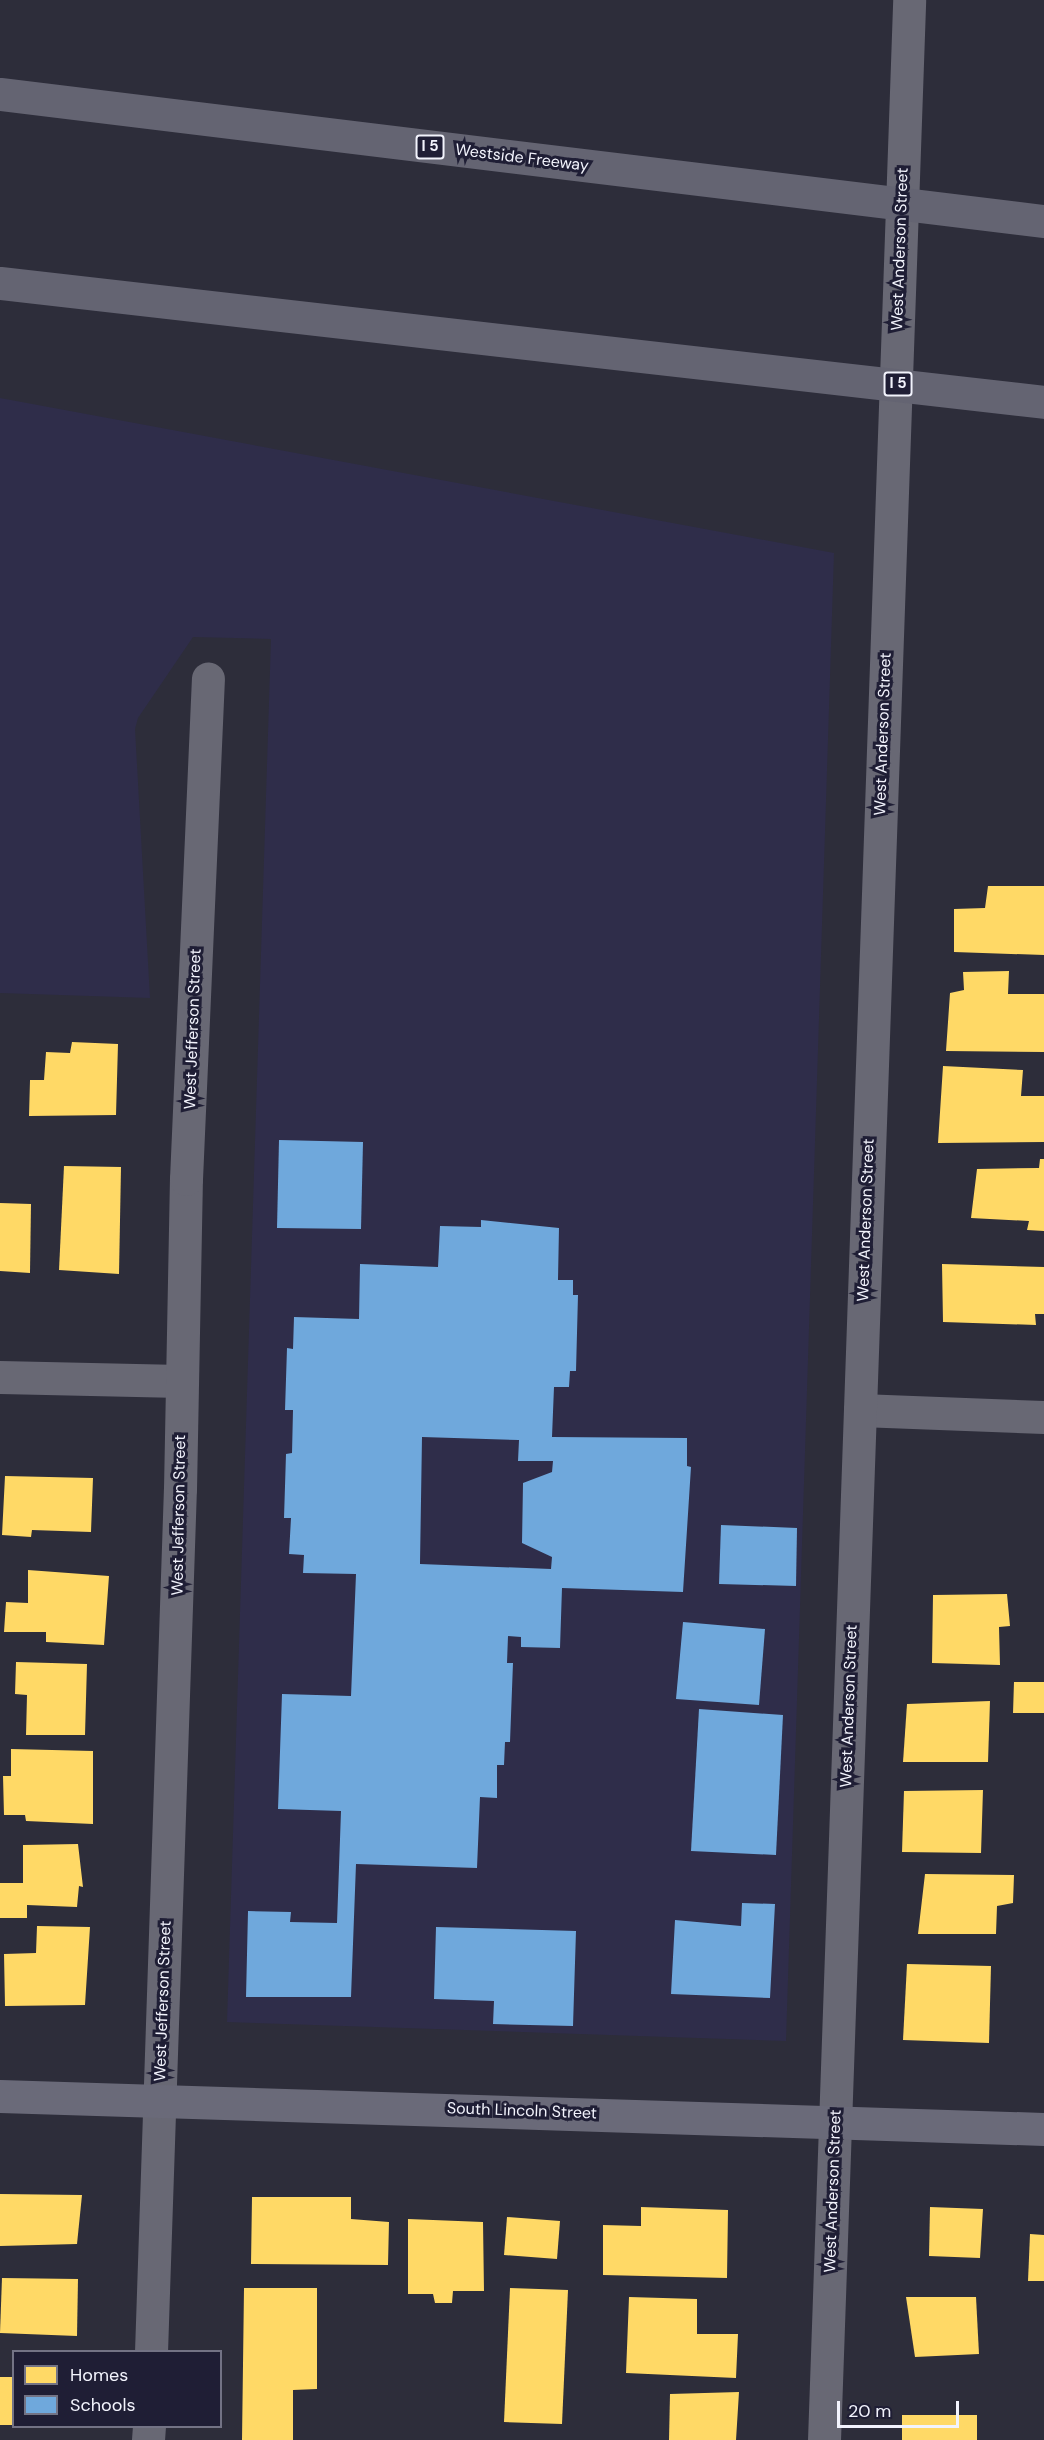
<!DOCTYPE html>
<html>
<head>
<meta charset="utf-8">
<style>
	body { margin:0 }
	#map { position:relative; width:1044px; height:2440px; overflow:hidden; background:#2d2d3a; font-family:"DM Sans",sans-serif }
	div>[style] { position:absolute }
	.built>* { inset:0; background:#2f2d4a }
	.homes>* { inset:0; background:#ffd966 }
	.schools>* { inset:0; background:#6fa8dc }
	.street>* { height:33px; margin:-16.5px; padding:0 16.5px; transform-origin:16.5px; border-radius:16.5px; background:#686874 }
	.secondary>* { height:33px; margin:-16.5px; padding:0 16.5px; transform-origin:16.5px; border-radius:16.5px; background:#6a6a79 }
	.highway>* { height:33px; margin:-16.5px; padding:0 16.5px; transform-origin:16.5px; border-radius:16.5px; background:#646472 }
	span { translate:-50% -50%; white-space:nowrap; text-align:center; line-height:1.15; -webkit-text-stroke:6px #1f1e35; paint-order:stroke }
	.shield-label span { padding:2px 4px; background:#1f1e35; border:2px solid; border-radius:4px; -webkit-text-stroke-width:0 }
	.shield-label { font-size:15px; color:#f2f3fc; font-weight:700 }
	.street-label { font-size:16px; color:#f2f3fc }
	.legend { position:absolute; left:12px; top:2350px; width:210px; height:78px; box-sizing:border-box; background:#1f1e35; border:2px solid #737385; margin:0; padding:8px 10px; list-style:none; font-size:18px; color:#f2f3fc }
	.legend li { display:flex; align-items:center; gap:12px; height:30px }
	.legend b { width:30px; border:2px solid #737385 }
	.scale { position:absolute; left:837px; top:2401px; width:122px; height:27px; box-sizing:border-box; border:3px solid #f2f3fc; border-top:0; padding-left:8px; font-size:18px; line-height:21px; white-space:nowrap; color:#f2f3fc; -webkit-text-stroke:4px #1f1e35; paint-order:stroke }
</style>
</head>
<body>
<div id="map">
	<div class="built">
		<i style="clip-path:polygon(0 398px,834px 553px,786px 2041px,227px 2022px,271px 639px,193px 637px,138px 718px,135px 729px,150px 998px,0 993px)"></i>
	</div>
	<div class="homes">
		<i style="clip-path:polygon(988px 886px,1044px 886px,1044px 955px,954px 952px,954px 909px,985px 908px)"></i>
		<i style="clip-path:polygon(1009px 971px,1008px 994px,1044px 994px,1044px 1052px,946px 1051px,950px 993px,964px 990px,963px 972px)"></i>
		<i style="clip-path:polygon(72px 1042px,118px 1044px,116px 1115px,29px 1116px,30px 1080px,44px 1080px,46px 1052px,70px 1053px)"></i>
		<i style="clip-path:polygon(943px 1066px,1023px 1070px,1021px 1096px,1044px 1096px,1044px 1142px,938px 1143px)"></i>
		<i style="clip-path:polygon(1040px 1159px,1044px 1159px,1044px 1231px,1027px 1230px,1029px 1221px,971px 1218px,977px 1169px,1039px 1168px)"></i>
		<i style="clip-path:polygon(64px 1166px,121px 1167px,119px 1274px,59px 1270px)"></i>
		<i style="clip-path:polygon(0 1203px,31px 1204px,30px 1273px,0 1271px)"></i>
		<i style="clip-path:polygon(942px 1264px,1044px 1267px,1044px 1314px,1035px 1314px,1036px 1325px,943px 1322px)"></i>
		<i style="clip-path:polygon(5px 1476px,93px 1478px,91px 1532px,32px 1530px,31px 1537px,2px 1535px)"></i>
		<i style="clip-path:polygon(28px 1570px,109px 1576px,104px 1645px,46px 1642px,46px 1632px,4px 1632px,6px 1602px,28px 1603px)"></i>
		<i style="clip-path:polygon(1007px 1594px,1010px 1626px,999px 1627px,1000px 1665px,932px 1663px,933px 1595px)"></i>
		<i style="clip-path:polygon(16px 1662px,87px 1664px,85px 1735px,26px 1735px,27px 1695px,15px 1694px)"></i>
		<i style="clip-path:polygon(1014px 1682px,1044px 1682px,1044px 1713px,1013px 1713px)"></i>
		<i style="clip-path:polygon(990px 1701px,988px 1762px,903px 1762px,907px 1704px)"></i>
		<i style="clip-path:polygon(11px 1749px,93px 1751px,93px 1824px,26px 1821px,25px 1815px,4px 1815px,3px 1776px,11px 1776px)"></i>
		<i style="clip-path:polygon(983px 1790px,981px 1853px,902px 1852px,904px 1791px)"></i>
		<i style="clip-path:polygon(78px 1844px,83px 1887px,79px 1886px,77px 1907px,27px 1905px,27px 1918px,0 1918px,0 1883px,23px 1883px,23px 1845px)"></i>
		<i style="clip-path:polygon(925px 1874px,1014px 1875px,1013px 1903px,997px 1906px,996px 1934px,918px 1934px)"></i>
		<i style="clip-path:polygon(37px 1926px,90px 1927px,85px 2005px,5px 2006px,4px 1954px,36px 1953px)"></i>
		<i style="clip-path:polygon(907px 1964px,991px 1966px,989px 2043px,903px 2040px)"></i>
		<i style="clip-path:polygon(0 2194px,82px 2195px,77px 2244px,0 2246px)"></i>
		<i style="clip-path:polygon(252px 2197px,351px 2197px,351px 2219px,389px 2222px,388px 2265px,251px 2264px)"></i>
		<i style="clip-path:polygon(641px 2207px,728px 2210px,727px 2278px,603px 2275px,603px 2225px,641px 2226px)"></i>
		<i style="clip-path:polygon(930px 2207px,983px 2209px,980px 2258px,929px 2256px)"></i>
		<i style="clip-path:polygon(507px 2217px,560px 2221px,557px 2259px,504px 2255px)"></i>
		<i style="clip-path:polygon(408px 2219px,483px 2222px,484px 2291px,453px 2291px,452px 2303px,435px 2303px,433px 2294px,408px 2294px)"></i>
		<i style="clip-path:polygon(1030px 2234px,1044px 2235px,1044px 2281px,1028px 2281px)"></i>
		<i style="clip-path:polygon(2px 2278px,78px 2279px,77px 2336px,0 2333px)"></i>
		<i style="clip-path:polygon(244px 2288px,317px 2288px,317px 2389px,293px 2390px,293px 2440px,242px 2440px)"></i>
		<i style="clip-path:polygon(510px 2288px,568px 2290px,562px 2424px,504px 2422px)"></i>
		<i style="clip-path:polygon(629px 2297px,697px 2299px,697px 2334px,738px 2334px,736px 2378px,626px 2373px)"></i>
		<i style="clip-path:polygon(906px 2297px,976px 2297px,979px 2354px,915px 2357px)"></i>
		<i style="clip-path:polygon(0 2377px,14px 2377px,14px 2425px,0 2425px)"></i>
		<i style="clip-path:polygon(739px 2392px,736px 2440px,669px 2440px,670px 2394px)"></i>
		<i style="clip-path:polygon(902px 2415px,977px 2415px,977px 2440px,902px 2440px)"></i>
	</div>
	<div class="schools">
		<i style="clip-path:polygon(279px 1140px,363px 1142px,361px 1229px,277px 1228px)"></i>
		<i style="clip-path:polygon(evenodd,481px 1220px,559px 1228px,558px 1280px,573px 1280px,573px 1295px,578px 1295px,576px 1371px,570px 1371px,569px 1387px,554px 1387px,552px 1437px,687px 1438px,687px 1466px,691px 1467px,683px 1592px,562px 1588px,560px 1648px,521px 1647px,521px 1637px,508px 1636px,507px 1663px,513px 1663px,510px 1742px,505px 1742px,504px 1765px,497px 1765px,497px 1798px,480px 1797px,477px 1868px,356px 1864px,351px 1997px,246px 1997px,248px 1911px,291px 1912px,290px 1922px,337px 1923px,341px 1811px,278px 1809px,282px 1694px,351px 1696px,356px 1574px,303px 1573px,304px 1555px,289px 1554px,291px 1518px,284px 1518px,286px 1454px,292px 1453px,293px 1410px,285px 1410px,287px 1348px,293px 1349px,294px 1317px,359px 1319px,360px 1264px,438px 1267px,440px 1226px,481px 1227px,481px 1220px,422px 1437px,519px 1440px,518px 1461px,553px 1461px,552px 1472px,523px 1483px,522px 1543px,552px 1557px,551px 1569px,420px 1564px,422px 1437px)"></i>
		<i style="clip-path:polygon(721px 1525px,797px 1528px,796px 1586px,719px 1584px)"></i>
		<i style="clip-path:polygon(683px 1622px,765px 1629px,759px 1705px,676px 1699px)"></i>
		<i style="clip-path:polygon(699px 1709px,783px 1715px,776px 1855px,691px 1851px)"></i>
		<i style="clip-path:polygon(742px 1903px,775px 1904px,770px 1998px,671px 1994px,675px 1920px,741px 1926px)"></i>
		<i style="clip-path:polygon(436px 1927px,576px 1931px,573px 2026px,493px 2024px,494px 2001px,434px 1999px)"></i>
	</div>
	<div class="street">
		<i style="left:0;top:1377px;width:181px;rotate:1.3deg"></i>
		<i style="left:860px;top:1410px;width:184px;rotate:2.2deg"></i>
		<i style="left:151px;top:2352px;width:863px;rotate:-88.08deg"></i>
		<i style="left:180px;top:1489px;width:310px;rotate:-88.9deg"></i>
		<i style="left:186px;top:1179px;width:501px;rotate:-87.49deg"></i>
		<i style="left:148px;top:2440px;width:14px;rotate:-86deg"></i>
		<i style="left:824px;top:2440px;width:2441px;rotate:-88deg"></i>
	</div>
	<div class="secondary">
		<i style="left:0;top:2096px;width:1045px;rotate:1.81deg"></i>
	</div>
	<div class="highway">
		<i style="left:0;top:94px;width:1052px;rotate:6.94deg"></i>
		<i style="left:0;top:283px;width:1051px;rotate:6.5deg"></i>
	</div>
	<div class="shield-label">
		<span style="left:430px;top:147px">I 5</span>
		<span style="left:898px;top:384px">I 5</span>
	</div>
	<div class="street-label">
		<span style="left:522px;top:158px;rotate:7deg">Westside Freeway</span>
		<span style="left:900px;top:249px;rotate:-88deg">West Anderson Street</span>
		<span style="left:883px;top:734px;rotate:-88deg">West Anderson Street</span>
		<span style="left:193px;top:1029px;rotate:-88deg">West Jefferson Street</span>
		<span style="left:866px;top:1220px;rotate:-88deg">West Anderson Street</span>
		<span style="left:179px;top:1515px;rotate:-89deg">West Jefferson Street</span>
		<span style="left:849px;top:1706px;rotate:-88deg">West Anderson Street</span>
		<span style="left:163px;top:2001px;rotate:-88deg">West Jefferson Street</span>
		<span style="left:522px;top:2111px;rotate:2deg">South Lincoln Street</span>
		<span style="left:833px;top:2191px;rotate:-88deg">West Anderson Street</span>
	</div>
	<ul class="legend">
	<li><b style="height:16px;background:#ffd966"></b>Homes</li>
	<li><b style="height:16px;background:#6fa8dc"></b>Schools</li>
	</ul>
	<div class="scale">20 m</div>
</div>
</body>
</html>
